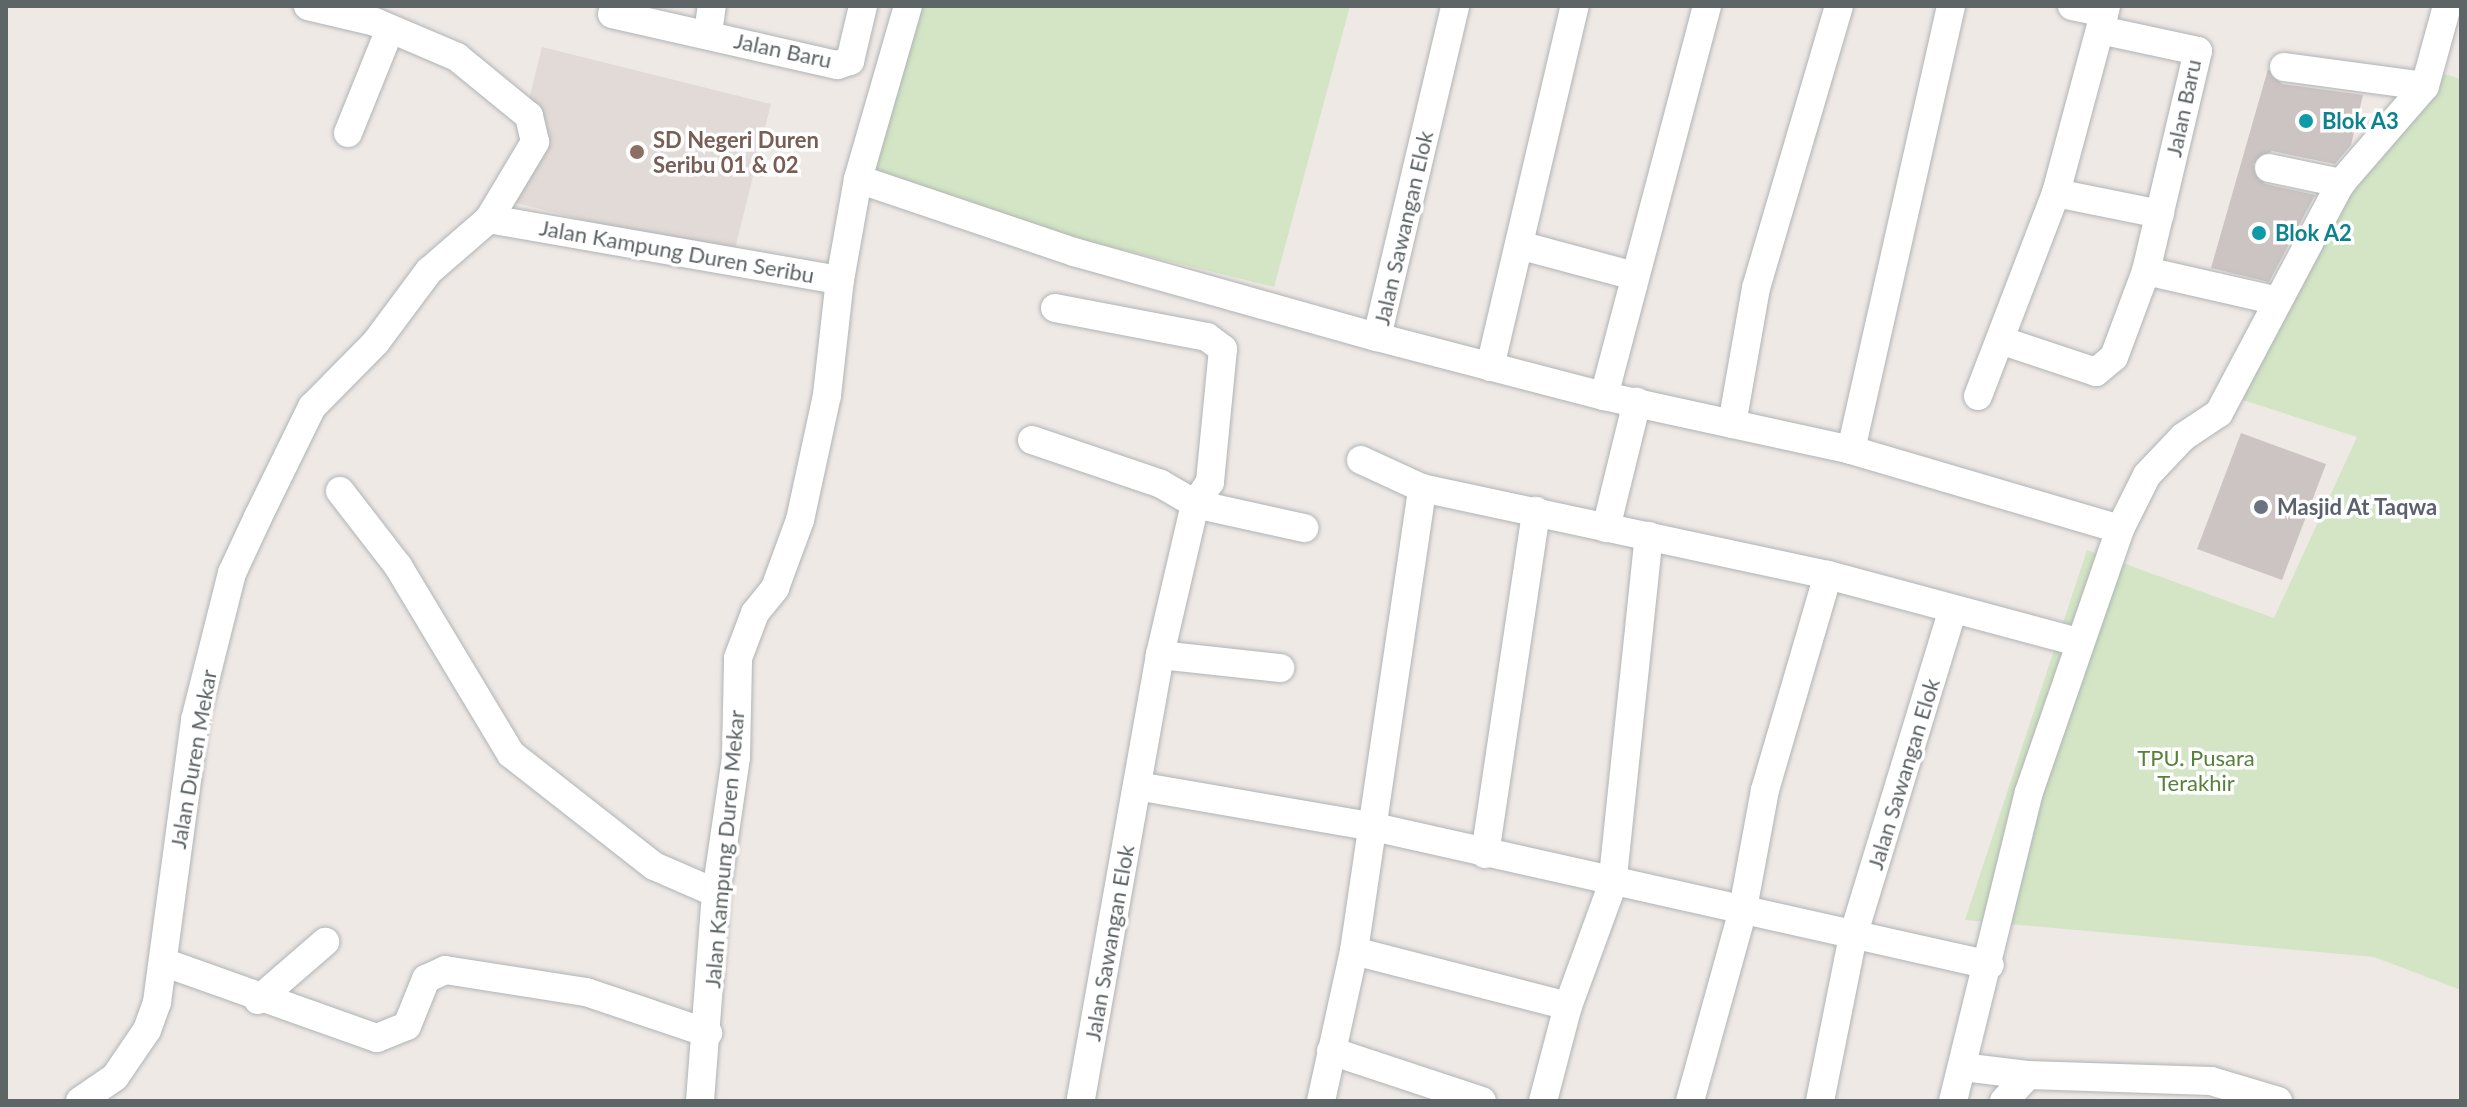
<!DOCTYPE html>
<html>
<head>
<meta charset="utf-8">
<style>
	body { margin:0 }
	#map { position:relative; width:2467px; height:1107px; overflow:hidden; background:#efe9e6; font-family:Lato,sans-serif }
	div>[style] { position:absolute }
	.education>* { inset:0; background:#e2dad7 }
	.green>* { inset:0; background:#d3e5c4 }
	.building>* { inset:0; background:#cbc4c3 }
	.roads { filter:drop-shadow(0 0 2px #afb4b5) drop-shadow(0 0 2px #afb4b5) }
	.street>* { height:28px; margin:-14px; padding:0 14px; transform-origin:14px; border-radius:14px; background:#fff }
	.dots>* { width:22px; height:22px; translate:-50% -50%; box-sizing:border-box; border:4px solid #fff; border-radius:50% }
	span { translate:-50% -50%; white-space:nowrap; text-align:center; line-height:1.15; -webkit-text-stroke:7px #fff; paint-order:stroke }
	.street-label { font-size:22px; color:#5e6566 }
	.culture-label { font-size:22px; color:#0d838f; font-weight:700 }
	.left { translate:0 -50%; text-align:left }
	.education-label { font-size:22px; color:#785e54; font-weight:700 }
	.worship-label { font-size:22px; color:#5b616d; font-weight:700 }
	.park-label { font-size:22px; color:#558139 }
	.frame { position:absolute; inset:0; border:8px solid #5e6566; pointer-events:none }
</style>
</head>
<body>
<div id="map">
	<div class="education">
		<i style="clip-path:polygon(542px 47px,771px 104px,733px 257px,504px 200px)"></i>
	</div>
	<div class="green">
		<i style="clip-path:polygon(900px 6px,1350px 6px,1274px 287px,1058px 234px,860px 166px)"></i>
		<i style="clip-path:polygon(2420px 66px,2461px 79px,2461px 990px,2374px 957px,1965px 920px,2087px 550px,2274px 618px,2357px 437px,2237px 398px)"></i>
	</div>
	<div class="building">
		<i style="clip-path:polygon(2268px 69px,2282px 84px,2363px 95px,2351px 145px,2335px 164px,2272px 151px,2253px 164px,2265px 184px,2315px 195px,2269px 282px,2211px 268px)"></i>
		<i style="clip-path:polygon(2241px 433px,2326px 464px,2282px 580px,2197px 549px)"></i>
	</div>
	<div class="roads">
		<div class="street">
			<i style="left:2072px;top:6px;width:33px;rotate:12deg"></i>
			<i style="left:612px;top:14px;width:231px;rotate:12.8deg"></i>
			<i style="left:837px;top:65px;width:14px;rotate:-17deg"></i>
			<i style="left:850px;top:61px;width:57px;rotate:-76.7deg"></i>
			<i style="left:708px;top:33px;width:27px;rotate:-82deg"></i>
			<i style="left:2284px;top:67px;width:142px;rotate:7.7deg"></i>
			<i style="left:348px;top:133px;width:112px;rotate:-68deg"></i>
			<i style="left:2269px;top:168px;width:74px;rotate:11.8deg"></i>
			<i style="left:858px;top:179px;width:228px;rotate:18.7deg"></i>
			<i style="left:1074px;top:252px;width:315px;rotate:15.7deg"></i>
			<i style="left:1377px;top:337px;width:235px;rotate:14.6deg"></i>
			<i style="left:1604px;top:396px;width:253px;rotate:12.3deg"></i>
			<i style="left:1851px;top:450px;width:280px;rotate:16.4deg"></i>
			<i style="left:2056px;top:193px;width:106px;rotate:11.4deg"></i>
			<i style="left:489px;top:219px;width:356px;rotate:9.9deg"></i>
			<i style="left:840px;top:280px;width:103px;rotate:-79.9deg"></i>
			<i style="left:858px;top:179px;width:180px;rotate:-73.9deg"></i>
			<i style="left:1519px;top:245px;width:120px;rotate:15deg"></i>
			<i style="left:2146px;top:271px;width:135px;rotate:12.8deg"></i>
			<i style="left:1055px;top:308px;width:155px;rotate:10.8deg"></i>
			<i style="left:1207px;top:337px;width:20px;rotate:37deg"></i>
			<i style="left:1223px;top:349px;width:134px;rotate:95.6deg"></i>
			<i style="left:1210px;top:482px;width:27px;rotate:124deg"></i>
			<i style="left:1195px;top:504px;width:112px;rotate:12.4deg"></i>
			<i style="left:1377px;top:337px;width:340px;rotate:-76.7deg"></i>
			<i style="left:2003px;top:341px;width:98px;rotate:18.4deg"></i>
			<i style="left:2096px;top:372px;width:23px;rotate:-40deg"></i>
			<i style="left:2114px;top:357px;width:92px;rotate:-69.6deg"></i>
			<i style="left:2146px;top:271px;width:226px;rotate:-76.7deg"></i>
			<i style="left:2198px;top:51px;width:100px;rotate:-167.9deg"></i>
			<i style="left:1490px;top:367px;width:371px;rotate:-76.8deg"></i>
			<i style="left:1604px;top:396px;width:403px;rotate:-75.2deg"></i>
			<i style="left:1978px;top:396px;width:217px;rotate:-69deg"></i>
			<i style="left:2056px;top:193px;width:194px;rotate:-75deg"></i>
			<i style="left:1732px;top:424px;width:138px;rotate:-80deg"></i>
			<i style="left:1756px;top:288px;width:294px;rotate:-73.6deg"></i>
			<i style="left:1032px;top:440px;width:136px;rotate:18.8deg"></i>
			<i style="left:1161px;top:484px;width:39px;rotate:30deg"></i>
			<i style="left:1195px;top:504px;width:155px;rotate:103.1deg"></i>
			<i style="left:1160px;top:655px;width:451px;rotate:100.1deg"></i>
			<i style="left:1851px;top:450px;width:455px;rotate:-77.3deg"></i>
			<i style="left:1361px;top:460px;width:67px;rotate:24.7deg"></i>
			<i style="left:1422px;top:488px;width:415px;rotate:12.1deg"></i>
			<i style="left:1828px;top:575px;width:259px;rotate:15deg"></i>
			<i style="left:340px;top:491px;width:95px;rotate:52.3deg"></i>
			<i style="left:398px;top:566px;width:219px;rotate:59deg"></i>
			<i style="left:511px;top:754px;width:182px;rotate:38.1deg"></i>
			<i style="left:654px;top:866px;width:68px;rotate:23.5deg"></i>
			<i style="left:1606px;top:528px;width:130px;rotate:-76.2deg"></i>
			<i style="left:1160px;top:655px;width:121px;rotate:6.2deg"></i>
			<i style="left:1137px;top:786px;width:241px;rotate:9.8deg"></i>
			<i style="left:1374px;top:827px;width:631px;rotate:12.63deg"></i>
			<i style="left:1485px;top:854px;width:347px;rotate:-81.5deg"></i>
			<i style="left:1354px;top:951px;width:221px;rotate:14.4deg"></i>
			<i style="left:163px;top:962px;width:227px;rotate:19.6deg"></i>
			<i style="left:377px;top:1038px;width:32px;rotate:-22deg"></i>
			<i style="left:407px;top:1026px;width:51px;rotate:-68deg"></i>
			<i style="left:426px;top:979px;width:21px;rotate:-25deg"></i>
			<i style="left:445px;top:970px;width:143px;rotate:8.9deg"></i>
			<i style="left:586px;top:992px;width:129px;rotate:18.6deg"></i>
			<i style="left:258px;top:1000px;width:89px;rotate:-40.9deg"></i>
			<i style="left:1331px;top:1051px;width:159px;rotate:18.3deg"></i>
			<i style="left:1963px;top:1067px;width:65px;rotate:7deg"></i>
			<i style="left:80px;top:1101px;width:42px;rotate:-34.4deg"></i>
			<i style="left:115px;top:1077px;width:57px;rotate:-55.8deg"></i>
			<i style="left:147px;top:1030px;width:30px;rotate:-70deg"></i>
			<i style="left:157px;top:1002px;width:285px;rotate:-82.3deg"></i>
			<i style="left:195px;top:720px;width:152px;rotate:-75.9deg"></i>
			<i style="left:232px;top:573px;width:62px;rotate:-65.1deg"></i>
			<i style="left:258px;top:517px;width:123px;rotate:-63.9deg"></i>
			<i style="left:312px;top:407px;width:91px;rotate:-45.4deg"></i>
			<i style="left:376px;top:342px;width:89px;rotate:-53.3deg"></i>
			<i style="left:429px;top:271px;width:79px;rotate:-40.9deg"></i>
			<i style="left:489px;top:219px;width:90px;rotate:-59.1deg"></i>
			<i style="left:535px;top:142px;width:27px;rotate:-103deg"></i>
			<i style="left:529px;top:116px;width:93px;rotate:-140.7deg"></i>
			<i style="left:457px;top:57px;width:89px;rotate:-156.9deg"></i>
			<i style="left:375px;top:22px;width:69px;rotate:-166.6deg"></i>
			<i style="left:700px;top:1101px;width:209px;rotate:-85.6deg"></i>
			<i style="left:716px;top:893px;width:137px;rotate:-81.6deg"></i>
			<i style="left:736px;top:757px;width:99px;rotate:-88.8deg"></i>
			<i style="left:738px;top:658px;width:48px;rotate:-69.3deg"></i>
			<i style="left:755px;top:613px;width:32px;rotate:-51deg"></i>
			<i style="left:775px;top:588px;width:72px;rotate:-69.8deg"></i>
			<i style="left:800px;top:520px;width:128px;rotate:-77.8deg"></i>
			<i style="left:827px;top:395px;width:116px;rotate:-83.6deg"></i>
			<i style="left:1321px;top:1101px;width:154px;rotate:-77.6deg"></i>
			<i style="left:1354px;top:951px;width:468px;rotate:-81.6deg"></i>
			<i style="left:1543px;top:1101px;width:98px;rotate:-75.3deg"></i>
			<i style="left:1568px;top:1006px;width:128px;rotate:-69.9deg"></i>
			<i style="left:1612px;top:886px;width:352px;rotate:-84deg"></i>
			<i style="left:1690px;top:1101px;width:194px;rotate:-74.5deg"></i>
			<i style="left:1742px;top:914px;width:126px;rotate:-79.5deg"></i>
			<i style="left:1765px;top:790px;width:224px;rotate:-73.7deg"></i>
			<i style="left:1820px;top:1101px;width:168px;rotate:-78.7deg"></i>
			<i style="left:1853px;top:936px;width:339px;rotate:-73deg"></i>
			<i style="left:1953px;top:1101px;width:318px;rotate:-76.2deg"></i>
			<i style="left:2029px;top:792px;width:278px;rotate:-70.9deg"></i>
			<i style="left:2120px;top:529px;width:60px;rotate:-63.4deg"></i>
			<i style="left:2147px;top:475px;width:52px;rotate:-46.5deg"></i>
			<i style="left:2183px;top:437px;width:43px;rotate:-33.7deg"></i>
			<i style="left:2219px;top:413px;width:260px;rotate:-62.1deg"></i>
			<i style="left:2341px;top:183px;width:128px;rotate:-49.1deg"></i>
			<i style="left:2425px;top:86px;width:83px;rotate:-74.6deg"></i>
			<i style="left:2004px;top:1101px;width:35px;rotate:-47deg"></i>
			<i style="left:2028px;top:1075px;width:183px;rotate:1.9deg"></i>
			<i style="left:2211px;top:1081px;width:70px;rotate:16.6deg"></i>
		</div>
	</div>
	<div class="dots">
		<i style="left:2306px;top:121px;background:#0f9aa8"></i>
		<i style="left:637px;top:152px;background:#8d6e63"></i>
		<i style="left:2259px;top:233px;background:#0f9aa8"></i>
		<i style="left:2261px;top:507px;background:#6b7280"></i>
	</div>
	<div class="street-label">
		<span style="left:783px;top:50px;rotate:12deg">Jalan Baru</span>
		<span style="left:2183px;top:108px;rotate:-78deg">Jalan Baru</span>
		<span style="left:1403px;top:228px;rotate:-77deg">Jalan Sawangan Elok</span>
		<span style="left:677px;top:251px;rotate:10deg">Jalan Kampung Duren Seribu</span>
		<span style="left:193px;top:759px;rotate:-80deg">Jalan Duren Mekar</span>
		<span style="left:1903px;top:774px;rotate:-73deg">Jalan Sawangan Elok</span>
		<span style="left:724px;top:849px;rotate:-85deg">Jalan Kampung Duren Mekar</span>
		<span style="left:1109px;top:943px;rotate:-80deg">Jalan Sawangan Elok</span>
	</div>
	<div class="culture-label">
		<span class="left" style="left:2322px;top:121px">Blok A3</span>
		<span class="left" style="left:2275px;top:233px">Blok A2</span>
	</div>
	<div class="education-label">
		<span class="left" style="left:653px;top:152px">SD Negeri Duren<br>Seribu 01 &amp; 02</span>
	</div>
	<div class="worship-label">
		<span class="left" style="left:2277px;top:507px">Masjid At Taqwa</span>
	</div>
	<div class="park-label">
		<span style="left:2196px;top:770px">TPU. Pusara<br>Terakhir</span>
	</div>
	<div class="frame"></div>
</div>
</body>
</html>
